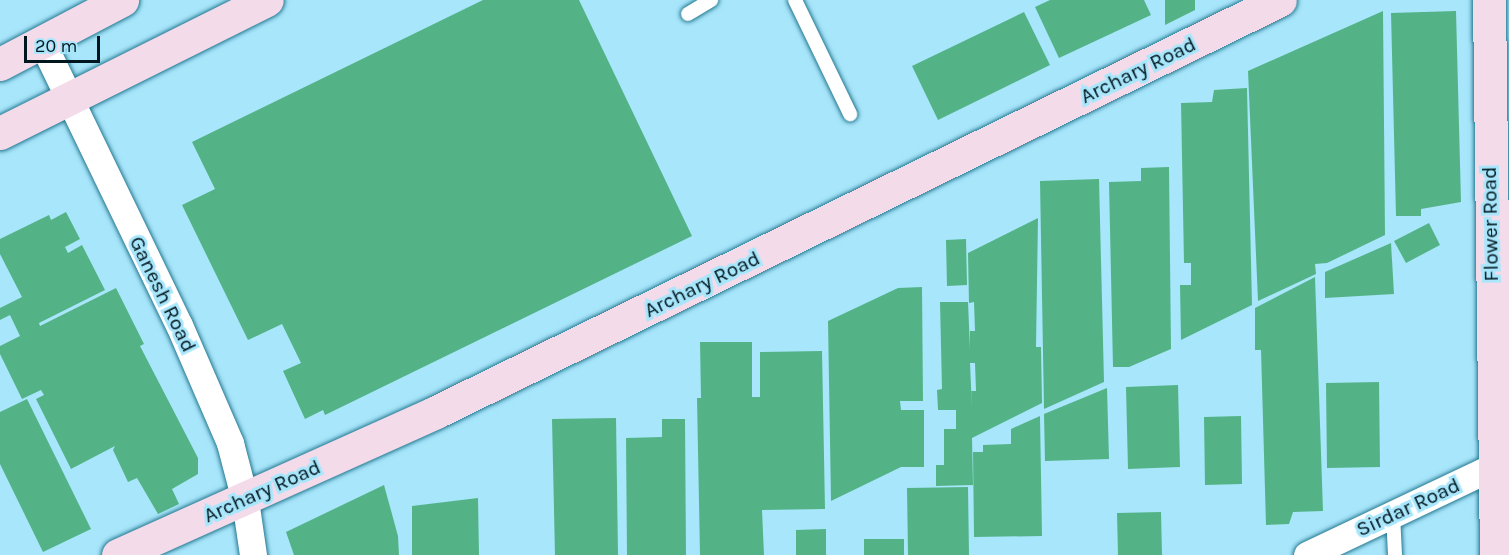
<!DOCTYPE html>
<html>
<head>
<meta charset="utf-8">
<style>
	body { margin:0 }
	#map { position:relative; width:1509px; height:555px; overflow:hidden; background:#a8e6fb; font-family:Karla,sans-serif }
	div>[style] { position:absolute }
	.building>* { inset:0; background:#53b387 }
	.roads { filter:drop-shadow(0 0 2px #247890) drop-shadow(0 0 2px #247890) }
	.lane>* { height:14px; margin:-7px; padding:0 7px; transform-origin:7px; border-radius:7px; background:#fff }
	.street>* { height:27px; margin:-13.5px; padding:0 13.5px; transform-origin:13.5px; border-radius:13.5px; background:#fff }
	.secondary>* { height:33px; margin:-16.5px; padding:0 16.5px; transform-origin:16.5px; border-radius:16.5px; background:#f3dbea }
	span { translate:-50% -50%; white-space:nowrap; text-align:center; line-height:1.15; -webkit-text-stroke:6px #a8e6fb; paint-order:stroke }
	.street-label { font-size:21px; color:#00171f }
	.scale { position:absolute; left:24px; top:36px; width:76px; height:27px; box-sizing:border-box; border:3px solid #00171f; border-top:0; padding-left:8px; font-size:18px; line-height:21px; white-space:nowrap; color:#00171f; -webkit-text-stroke:4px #a8e6fb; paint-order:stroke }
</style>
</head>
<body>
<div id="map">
	<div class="building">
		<i style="clip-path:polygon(483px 0,579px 0,692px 236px,325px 415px,323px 410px,305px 419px,283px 371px,301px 363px,282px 324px,248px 340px,182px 205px,215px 189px,192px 142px)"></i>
		<i style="clip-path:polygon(1050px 0,1144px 0,1151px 15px,1059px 58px,1035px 7px)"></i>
		<i style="clip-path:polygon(1165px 0,1195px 0,1195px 10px,1165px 25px)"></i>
		<i style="clip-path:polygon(1383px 11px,1385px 235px,1327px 263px,1315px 264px,1316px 274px,1258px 301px,1248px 71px)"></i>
		<i style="clip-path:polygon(1456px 11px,1461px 202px,1421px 209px,1421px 216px,1396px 216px,1391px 13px)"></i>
		<i style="clip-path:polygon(1024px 12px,1050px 65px,938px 120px,912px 66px)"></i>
		<i style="clip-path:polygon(1247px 88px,1252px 305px,1181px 340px,1180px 285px,1191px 285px,1191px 263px,1184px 263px,1181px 103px,1212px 102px,1214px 90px)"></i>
		<i style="clip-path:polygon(1169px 167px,1171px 349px,1129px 367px,1113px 367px,1109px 182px,1141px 181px,1141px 168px)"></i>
		<i style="clip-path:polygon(1099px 179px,1104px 382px,1044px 409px,1040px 181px)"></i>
		<i style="clip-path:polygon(66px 212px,80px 239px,65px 247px,68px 253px,82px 245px,105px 290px,39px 323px,40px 326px,116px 288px,144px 344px,140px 346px,198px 458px,198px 474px,172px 489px,179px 504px,158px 514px,137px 478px,128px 482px,113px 450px,115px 446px,71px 469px,36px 399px,44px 395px,41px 390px,22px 399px,0 354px,0 346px,20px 336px,10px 315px,0 320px,0 308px,22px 297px,0 254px,0 239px,49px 215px,51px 220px)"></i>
		<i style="clip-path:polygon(evenodd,1038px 218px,1036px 347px,1041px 347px,1042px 403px,972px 438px,973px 485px,936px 486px,936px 465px,944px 465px,944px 429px,956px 429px,956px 410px,938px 410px,937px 390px,942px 389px,940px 302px,968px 302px,970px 349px,970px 331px,975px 331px,974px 302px,969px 303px,968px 253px,1038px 218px,970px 363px,975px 363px,976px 391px,971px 391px,972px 409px,970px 363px)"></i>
		<i style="clip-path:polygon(1429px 223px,1440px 245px,1406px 263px,1394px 241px)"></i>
		<i style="clip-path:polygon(966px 239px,967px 285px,947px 286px,946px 240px)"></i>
		<i style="clip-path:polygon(1391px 243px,1394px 294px,1325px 298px,1325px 272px)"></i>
		<i style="clip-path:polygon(1315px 277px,1323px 511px,1293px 512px,1289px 524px,1266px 525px,1261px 350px,1255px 350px,1255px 308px)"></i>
		<i style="clip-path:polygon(922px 287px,923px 401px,900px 401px,901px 410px,924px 410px,924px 467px,901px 467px,831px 501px,828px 321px,898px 288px)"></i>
		<i style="clip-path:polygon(700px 342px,752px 342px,752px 397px,760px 397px,760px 352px,822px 351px,825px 509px,762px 510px,764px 555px,700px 555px,697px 398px,701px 398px)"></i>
		<i style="clip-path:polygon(1379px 382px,1380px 467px,1327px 468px,1326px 383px)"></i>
		<i style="clip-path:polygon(1178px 385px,1180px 467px,1128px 469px,1126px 387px)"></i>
		<i style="clip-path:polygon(1107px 388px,1109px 459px,1045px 461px,1044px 414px)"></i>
		<i style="clip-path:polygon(27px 399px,91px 529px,43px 552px,0 464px,0 412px)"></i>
		<i style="clip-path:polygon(1040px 416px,1042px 536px,974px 537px,973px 452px,983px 452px,983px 445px,1011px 444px,1011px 429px)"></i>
		<i style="clip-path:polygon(1241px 416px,1242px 484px,1205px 485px,1204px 417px)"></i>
		<i style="clip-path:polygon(616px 418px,618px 555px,555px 555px,552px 419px)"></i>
		<i style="clip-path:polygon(662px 419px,685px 419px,686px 555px,627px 555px,626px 438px,662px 437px)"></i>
		<i style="clip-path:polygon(384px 485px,398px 536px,399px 555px,294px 555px,286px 532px)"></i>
		<i style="clip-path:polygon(968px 487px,969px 555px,908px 555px,907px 488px)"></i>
		<i style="clip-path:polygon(478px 498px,479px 555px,412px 555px,412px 506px)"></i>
		<i style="clip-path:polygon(1161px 512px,1162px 555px,1118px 555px,1117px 513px)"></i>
		<i style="clip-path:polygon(826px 529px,826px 555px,796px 555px,796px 530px)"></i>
		<i style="clip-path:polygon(864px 539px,904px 539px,904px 555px,864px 555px)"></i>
	</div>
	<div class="roads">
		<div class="lane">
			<i style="left:795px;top:0;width:127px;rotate:64.2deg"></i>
			<i style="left:688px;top:14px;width:27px;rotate:-31deg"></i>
			<i style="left:1393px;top:514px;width:41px;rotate:87.2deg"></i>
		</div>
		<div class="street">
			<i style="left:43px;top:44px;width:312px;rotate:64.2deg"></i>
			<i style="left:179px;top:325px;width:129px;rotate:66.6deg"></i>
			<i style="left:230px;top:443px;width:59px;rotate:75.3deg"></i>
			<i style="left:245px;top:500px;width:56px;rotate:81.7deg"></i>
			<i style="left:1307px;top:555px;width:224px;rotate:-25.4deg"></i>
		</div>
		<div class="secondary">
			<i style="left:1489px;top:0;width:555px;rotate:89.28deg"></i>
			<i style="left:0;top:64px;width:138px;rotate:-27.7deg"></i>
			<i style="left:0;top:133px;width:298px;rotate:-26.5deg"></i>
			<i style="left:118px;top:555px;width:349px;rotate:-24.2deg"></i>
			<i style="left:436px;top:412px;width:939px;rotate:-26.02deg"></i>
		</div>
	</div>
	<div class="street-label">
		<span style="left:1138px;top:70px;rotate:-26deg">Archary Road</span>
		<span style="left:1490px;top:224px;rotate:-91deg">Flower Road</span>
		<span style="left:702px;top:284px;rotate:-26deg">Archary Road</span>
		<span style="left:163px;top:294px;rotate:64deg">Ganesh Road</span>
		<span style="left:262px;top:491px;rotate:-24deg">Archary Road</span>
		<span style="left:1408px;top:507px;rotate:-25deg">Sirdar Road</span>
	</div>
	<div class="scale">20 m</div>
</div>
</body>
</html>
